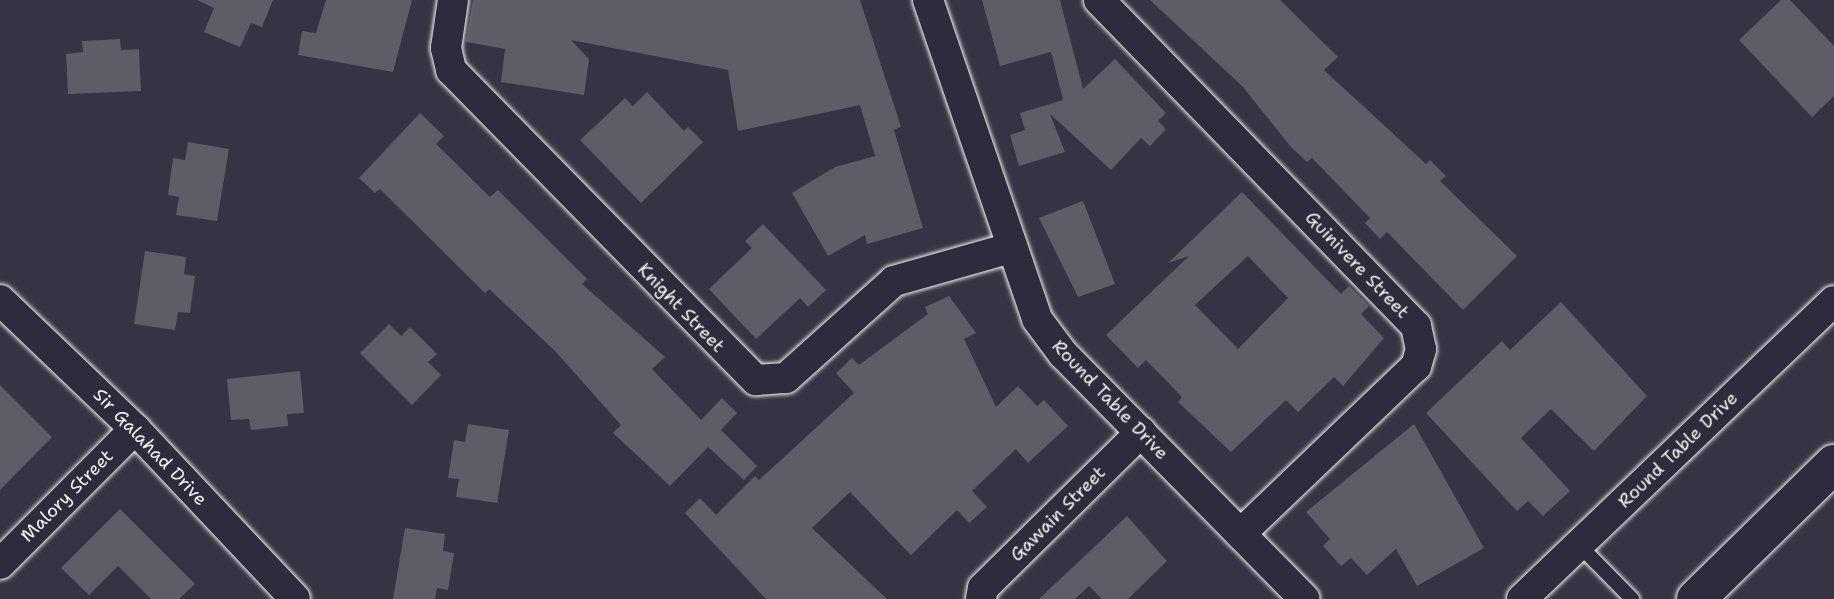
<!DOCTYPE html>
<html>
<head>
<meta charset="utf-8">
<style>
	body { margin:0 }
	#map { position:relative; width:1834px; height:599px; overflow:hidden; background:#373244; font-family:"Shantell Sans",sans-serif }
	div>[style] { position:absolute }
	.building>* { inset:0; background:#5f5c67 }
	.roads { filter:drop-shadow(0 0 2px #f4f1e8) drop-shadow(0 0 2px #f4f1e8) }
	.service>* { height:14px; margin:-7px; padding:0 7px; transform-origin:7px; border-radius:7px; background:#2f2a3d }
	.minor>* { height:30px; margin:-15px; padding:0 15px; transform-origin:15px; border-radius:15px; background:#2f2a3d }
	.secondary>* { height:38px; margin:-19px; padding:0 19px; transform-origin:19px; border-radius:19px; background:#2f2a3d }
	span { translate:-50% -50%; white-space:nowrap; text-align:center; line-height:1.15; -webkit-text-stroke:5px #2f2a3d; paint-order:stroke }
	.street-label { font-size:18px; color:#f4f1e8 }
</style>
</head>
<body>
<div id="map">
	<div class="building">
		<i style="clip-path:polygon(197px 0,273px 0,262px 27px,251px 23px,240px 47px,204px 32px,214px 8px)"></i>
		<i style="clip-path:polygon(326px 0,412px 0,393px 72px,298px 55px,302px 31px,316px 33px)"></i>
		<i style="clip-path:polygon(473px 0,860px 0,901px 127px,894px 130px,923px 228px,867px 244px,865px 235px,828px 256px,792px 193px,835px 167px,875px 156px,860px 105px,738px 131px,728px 70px,571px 40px,589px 59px,584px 95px,501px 82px,505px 49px,466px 42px)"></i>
		<i style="clip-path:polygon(982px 0,1060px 0,1083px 89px,1115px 59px,1166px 113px,1158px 121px,1166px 129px,1150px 146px,1141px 138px,1111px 170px,1050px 114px,1065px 152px,1019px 166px,1010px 135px,1025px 130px,1020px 113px,1063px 100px,1051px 52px,1000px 66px)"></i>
		<i style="clip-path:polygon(1150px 0,1280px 0,1338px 57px,1324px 70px,1426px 164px,1430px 160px,1446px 176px,1440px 181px,1517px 256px,1463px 310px,1387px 232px,1380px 239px,1365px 223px,1370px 218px,1312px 158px,1307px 162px,1291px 147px,1242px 86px)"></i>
		<i style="clip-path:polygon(1781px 0,1790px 0,1834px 46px,1834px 96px,1812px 117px,1739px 40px)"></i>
		<i style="clip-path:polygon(120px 39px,121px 50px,139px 49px,141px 91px,68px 94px,66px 54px,83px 52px,82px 41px)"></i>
		<i style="clip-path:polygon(647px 92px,684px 131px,688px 127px,703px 142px,641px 203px,580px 140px,625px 98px,633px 106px)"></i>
		<i style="clip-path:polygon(420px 113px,444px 136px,436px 144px,490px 197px,498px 190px,587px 279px,582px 284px,665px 357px,652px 369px,701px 420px,722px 398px,737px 413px,721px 430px,757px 466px,744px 480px,708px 447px,670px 486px,613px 433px,621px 425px,555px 351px,489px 289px,485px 293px,380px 189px,375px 193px,359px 178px)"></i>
		<i style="clip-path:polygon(188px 142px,229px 149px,217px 221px,176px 215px,179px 197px,168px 195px,173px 158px,185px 160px)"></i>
		<i style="clip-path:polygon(evenodd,1242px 192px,1341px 294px,1349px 286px,1369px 306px,1361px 314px,1384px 338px,1343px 386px,1334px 377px,1298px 412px,1286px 400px,1231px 452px,1178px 402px,1182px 397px,1146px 360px,1138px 368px,1106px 335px,1189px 256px,1168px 263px,1242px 192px,1248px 256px,1288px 298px,1238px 349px,1195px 305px,1248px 256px)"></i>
		<i style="clip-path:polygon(1083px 201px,1115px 284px,1078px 297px,1039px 218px)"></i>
		<i style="clip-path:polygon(763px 224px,826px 290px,808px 307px,800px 298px,756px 339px,709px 289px,752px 248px,745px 241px)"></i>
		<i style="clip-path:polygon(145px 251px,186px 257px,184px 274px,195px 276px,190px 313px,178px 312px,175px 330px,134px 324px)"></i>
		<i style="clip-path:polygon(949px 296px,976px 333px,964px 339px,996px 407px,1018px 386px,1037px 406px,1044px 400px,1068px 426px,1028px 463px,1016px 449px,972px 491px,987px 507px,969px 523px,957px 510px,911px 555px,850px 492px,812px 528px,887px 599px,766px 599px,685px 513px,700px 498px,716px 515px,755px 476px,759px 480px,854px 393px,836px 373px,852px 358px,859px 365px,928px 314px,925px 307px)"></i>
		<i style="clip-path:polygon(1561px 302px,1647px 396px,1594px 451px,1551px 409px,1521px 438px,1570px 491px,1543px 516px,1528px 501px,1517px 511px,1426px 413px,1502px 341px,1510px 350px)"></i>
		<i style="clip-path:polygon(389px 324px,401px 336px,410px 327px,437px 354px,428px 362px,441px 375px,412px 405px,360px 353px)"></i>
		<i style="clip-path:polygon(300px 371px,304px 413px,287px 414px,288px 426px,251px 430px,249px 419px,231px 420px,227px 379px)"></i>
		<i style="clip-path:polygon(0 385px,52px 437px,0 490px)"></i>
		<i style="clip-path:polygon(468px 424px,509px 430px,497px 503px,456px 497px,459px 479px,448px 478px,454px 440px,465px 442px)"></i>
		<i style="clip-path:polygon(1414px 424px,1484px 548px,1417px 586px,1396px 549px,1367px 575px,1351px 558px,1341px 566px,1323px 546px,1330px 539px,1306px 512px)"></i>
		<i style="clip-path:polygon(120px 509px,195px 584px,179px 599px,151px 599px,118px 566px,89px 595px,61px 568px)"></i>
		<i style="clip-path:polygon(1127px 516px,1167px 561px,1128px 599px,1102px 599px,1089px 586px,1075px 599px,1039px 599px)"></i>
		<i style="clip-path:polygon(405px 528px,445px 534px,443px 551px,454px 553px,448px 590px,437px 588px,435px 599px,393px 599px)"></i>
	</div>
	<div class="roads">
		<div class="service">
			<i style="left:1579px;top:545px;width:76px;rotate:45.5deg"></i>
		</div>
		<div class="minor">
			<i style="left:453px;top:0;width:49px;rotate:98.3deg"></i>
			<i style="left:446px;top:48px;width:23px;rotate:77deg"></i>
			<i style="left:451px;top:70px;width:435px;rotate:45.5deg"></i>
			<i style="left:756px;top:380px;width:30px;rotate:-4deg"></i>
			<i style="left:786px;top:378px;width:145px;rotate:-41.9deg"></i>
			<i style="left:894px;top:281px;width:122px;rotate:-15.8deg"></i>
			<i style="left:928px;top:0;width:337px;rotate:71.1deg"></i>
			<i style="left:1037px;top:319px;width:44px;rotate:53.4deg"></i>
			<i style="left:1063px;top:354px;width:344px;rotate:45.4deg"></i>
			<i style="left:1099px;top:0;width:455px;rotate:45.8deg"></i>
			<i style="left:1416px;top:326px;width:24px;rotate:78deg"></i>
			<i style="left:1421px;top:349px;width:18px;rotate:106deg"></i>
			<i style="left:1416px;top:366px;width:243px;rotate:136.3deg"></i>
			<i style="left:0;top:300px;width:187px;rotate:43.7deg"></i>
			<i style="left:135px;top:429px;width:233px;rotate:46.7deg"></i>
			<i style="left:0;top:564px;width:191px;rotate:-45deg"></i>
			<i style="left:981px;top:599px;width:11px;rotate:-80deg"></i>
			<i style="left:983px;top:588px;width:222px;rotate:-44.6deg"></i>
			<i style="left:1522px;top:599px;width:431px;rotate:-43.7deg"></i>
		</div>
		<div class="secondary">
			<i style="left:1696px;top:599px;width:193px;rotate:-44.4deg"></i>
		</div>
	</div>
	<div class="street-label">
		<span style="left:1357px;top:265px;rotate:46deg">Guinivere Street</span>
		<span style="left:681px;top:308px;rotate:46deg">Knight Street</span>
		<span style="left:1110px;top:400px;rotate:46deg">Round Table Drive</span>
		<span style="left:150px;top:447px;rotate:46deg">Sir Galahad Drive</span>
		<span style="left:1678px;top:450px;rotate:-44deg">Round Table Drive</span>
		<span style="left:67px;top:496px;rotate:-45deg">Malory Street</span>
		<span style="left:1058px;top:514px;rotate:-45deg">Gawain Street</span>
	</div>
</div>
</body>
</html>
